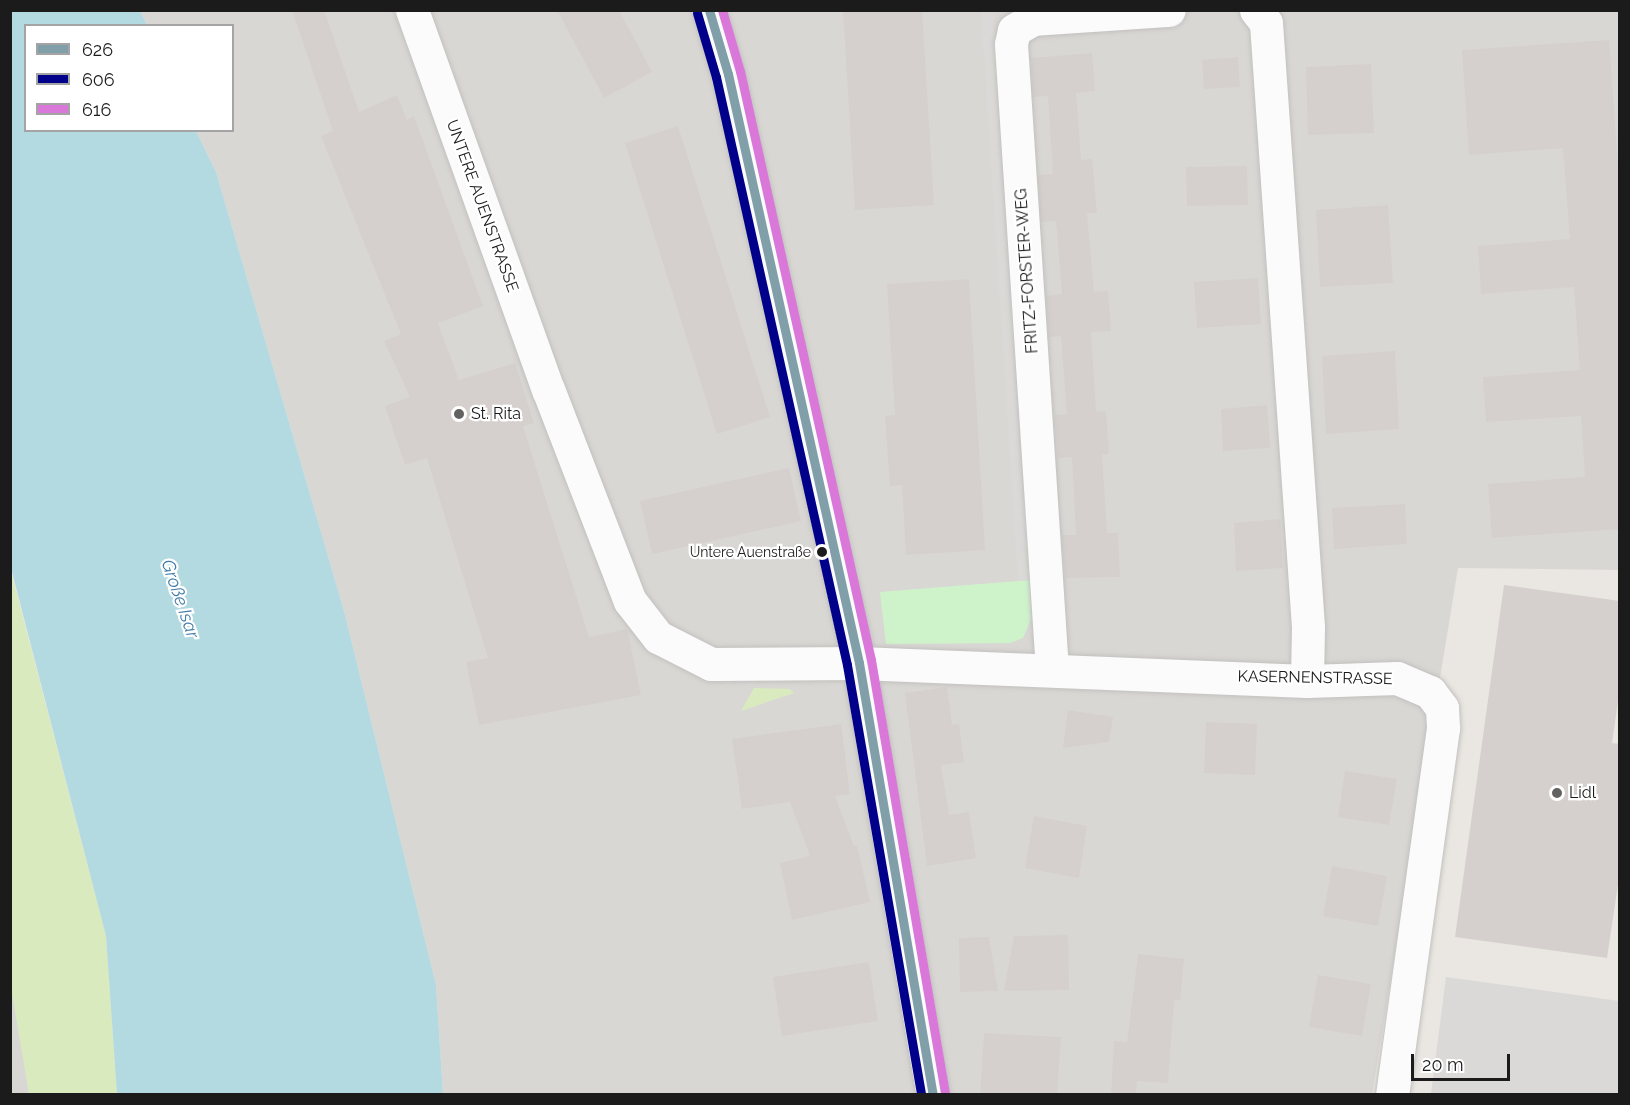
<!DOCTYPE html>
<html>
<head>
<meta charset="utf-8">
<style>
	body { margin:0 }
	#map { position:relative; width:1630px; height:1105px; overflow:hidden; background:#eae7e2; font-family:Raleway,sans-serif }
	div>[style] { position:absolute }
	.residential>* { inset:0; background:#d9d7d4 }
	.grass>* { inset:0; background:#d8eabe }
	.park>* { inset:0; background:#cef3cb }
	.parking>* { inset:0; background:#dad9d7 }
	.water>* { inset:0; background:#b3dae0 }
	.building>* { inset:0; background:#d5d0cd }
	.roads { filter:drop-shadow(0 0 2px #c2c1bf) drop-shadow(0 0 2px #c2c1bf) }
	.minor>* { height:33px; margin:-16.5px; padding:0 16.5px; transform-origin:16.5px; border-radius:16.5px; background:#fcfbfb }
	.bus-1>* { height:9px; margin:-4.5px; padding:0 4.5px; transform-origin:4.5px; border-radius:4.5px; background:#819fa9 }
	.bus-2>* { height:9px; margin:-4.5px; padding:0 4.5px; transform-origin:4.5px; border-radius:4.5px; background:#00008b }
	.bus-3>* { height:9px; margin:-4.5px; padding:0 4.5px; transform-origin:4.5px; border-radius:4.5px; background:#d978d9 }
	.dots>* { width:16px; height:16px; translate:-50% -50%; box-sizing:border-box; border:3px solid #fff; border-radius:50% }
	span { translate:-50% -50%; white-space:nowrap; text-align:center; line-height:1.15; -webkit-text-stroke:4.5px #fff; paint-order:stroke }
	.bus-label { font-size:14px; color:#1b1b1b }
	.right { translate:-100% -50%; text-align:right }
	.street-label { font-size:16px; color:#1b1b1b }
	.poi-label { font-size:16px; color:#1b1b1b }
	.left { translate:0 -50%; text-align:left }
	.water-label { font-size:18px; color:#407aa7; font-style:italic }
	.frame { position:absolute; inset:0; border:12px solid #1b1b1b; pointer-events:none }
	.legend { position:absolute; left:24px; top:24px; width:210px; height:108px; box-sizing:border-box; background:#fff; border:2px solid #a4a4a4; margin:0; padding:8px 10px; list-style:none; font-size:18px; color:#1b1b1b }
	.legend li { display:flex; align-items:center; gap:12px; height:30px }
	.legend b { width:30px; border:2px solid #a4a4a4 }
	.scale { position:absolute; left:1411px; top:1054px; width:99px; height:27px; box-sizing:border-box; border:3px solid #1b1b1b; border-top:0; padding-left:8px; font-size:18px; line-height:21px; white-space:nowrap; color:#1b1b1b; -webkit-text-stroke:4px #fff; paint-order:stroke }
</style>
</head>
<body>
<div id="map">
	<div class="residential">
		<i style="clip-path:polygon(140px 11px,1619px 11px,1619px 570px,1458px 568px,1372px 1094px,443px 1094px,436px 985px,344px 611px,216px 172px,196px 131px,232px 130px,232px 26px,147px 25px)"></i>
		<i style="clip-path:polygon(10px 981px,14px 995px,29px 1094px,11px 1094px)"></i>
	</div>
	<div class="grass">
		<i style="clip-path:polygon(10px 568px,106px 936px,117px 1094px,29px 1094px,10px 981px)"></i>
		<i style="clip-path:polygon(754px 688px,790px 689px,794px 693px,741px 711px)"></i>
	</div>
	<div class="park">
		<i style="clip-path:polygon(1030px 580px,1031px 619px,1023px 638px,1010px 643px,886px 644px,880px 592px)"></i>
	</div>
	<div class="parking">
		<i style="clip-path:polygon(981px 11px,993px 11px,1030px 580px,1018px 581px)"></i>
		<i style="clip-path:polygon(1446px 977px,1619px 1001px,1619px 1094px,1431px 1094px)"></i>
	</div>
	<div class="water">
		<i style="clip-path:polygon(10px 11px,140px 11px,147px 25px,26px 26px,26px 130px,196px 131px,216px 172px,344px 611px,436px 985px,443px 1094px,117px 1094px,106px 936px,11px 568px)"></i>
	</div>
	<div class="building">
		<i style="clip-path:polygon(292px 10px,324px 10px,359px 112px,397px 95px,407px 120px,414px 116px,483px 306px,438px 323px,459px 380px,515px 363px,534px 423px,523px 426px,589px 637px,627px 629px,641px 695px,479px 725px,466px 662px,488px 658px,427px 458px,405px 465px,385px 406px,410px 397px,384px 341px,401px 334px,321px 136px,333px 131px)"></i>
		<i style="clip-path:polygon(557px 10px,619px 10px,652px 72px,604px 98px)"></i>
		<i style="clip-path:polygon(843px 10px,922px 10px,934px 205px,855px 210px)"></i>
		<i style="clip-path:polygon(1609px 40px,1620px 194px,1620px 529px,1492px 538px,1488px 484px,1585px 477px,1581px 416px,1486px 422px,1483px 377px,1580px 370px,1574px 287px,1481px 294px,1478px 246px,1570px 239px,1563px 148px,1469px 155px,1462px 50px)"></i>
		<i style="clip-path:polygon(1092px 53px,1095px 91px,1076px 93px,1081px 160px,1092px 159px,1097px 213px,1087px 213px,1094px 292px,1108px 291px,1111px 331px,1091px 332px,1096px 412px,1106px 411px,1109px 454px,1102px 455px,1107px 533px,1118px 533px,1120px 577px,1065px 578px,1062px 535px,1076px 535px,1072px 457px,1058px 458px,1055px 415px,1067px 414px,1061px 336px,1049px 337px,1046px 296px,1062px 294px,1056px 221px,1041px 222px,1038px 175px,1053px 174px,1048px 96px,1033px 97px,1031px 58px)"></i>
		<i style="clip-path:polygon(1238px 57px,1240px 87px,1204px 89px,1202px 60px)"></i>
		<i style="clip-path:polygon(1371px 64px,1374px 133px,1308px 135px,1306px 67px)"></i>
		<i style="clip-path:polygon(678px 126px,770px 417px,717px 434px,625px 143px)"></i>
		<i style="clip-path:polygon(1247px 166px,1248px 205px,1187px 206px,1186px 167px)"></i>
		<i style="clip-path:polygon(1388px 205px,1393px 283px,1320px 287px,1316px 210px)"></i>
		<i style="clip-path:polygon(1258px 278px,1261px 324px,1197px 328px,1194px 282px)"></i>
		<i style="clip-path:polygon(969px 279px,985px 550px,906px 555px,902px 485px,890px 486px,885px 416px,895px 415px,887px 284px)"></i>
		<i style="clip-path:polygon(1395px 351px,1399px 429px,1326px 434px,1322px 356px)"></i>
		<i style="clip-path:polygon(1267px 405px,1270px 448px,1223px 451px,1221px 409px)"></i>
		<i style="clip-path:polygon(789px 468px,801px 521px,652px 554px,640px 501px)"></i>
		<i style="clip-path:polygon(1405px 504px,1407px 544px,1334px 549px,1332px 508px)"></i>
		<i style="clip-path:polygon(1280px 519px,1283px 568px,1236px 571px,1234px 523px)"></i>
		<i style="clip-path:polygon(1504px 585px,1620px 601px,1620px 687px,1612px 743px,1620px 744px,1620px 871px,1607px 958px,1455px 937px)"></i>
		<i style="clip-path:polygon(947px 687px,952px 725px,959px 724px,964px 762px,941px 765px,949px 815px,969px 812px,976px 858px,927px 866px,905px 693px)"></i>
		<i style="clip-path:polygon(1068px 710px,1113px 717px,1109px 742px,1063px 748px)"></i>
		<i style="clip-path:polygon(1206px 722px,1257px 724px,1255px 775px,1204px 773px)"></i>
		<i style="clip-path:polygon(841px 724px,850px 794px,835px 796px,854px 846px,857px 845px,870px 902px,792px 920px,780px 863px,810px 856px,790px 802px,742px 809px,732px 739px)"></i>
		<i style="clip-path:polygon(1345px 771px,1397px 779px,1389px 825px,1338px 817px)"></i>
		<i style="clip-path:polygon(1034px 816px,1087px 826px,1079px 878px,1025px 868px)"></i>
		<i style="clip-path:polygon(1332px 866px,1387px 876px,1378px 926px,1323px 916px)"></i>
		<i style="clip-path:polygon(1068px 935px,1069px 990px,1004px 991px,1014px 936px)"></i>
		<i style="clip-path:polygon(989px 937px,998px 991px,960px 992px,959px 938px)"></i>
		<i style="clip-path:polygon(1138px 954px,1184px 959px,1180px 1000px,1174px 1000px,1168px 1083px,1137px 1081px,1136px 1095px,1111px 1095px,1114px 1041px,1127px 1042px)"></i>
		<i style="clip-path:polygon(869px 962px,878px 1021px,782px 1036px,773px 977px)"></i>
		<i style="clip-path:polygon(1318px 975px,1371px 984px,1362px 1036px,1309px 1027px)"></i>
		<i style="clip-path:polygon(984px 1033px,1061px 1037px,1057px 1095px,980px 1095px)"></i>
	</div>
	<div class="roads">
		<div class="minor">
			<i style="left:412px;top:10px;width:403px;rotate:70.3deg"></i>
			<i style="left:548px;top:389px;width:227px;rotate:68.9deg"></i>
			<i style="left:630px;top:601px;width:46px;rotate:52.1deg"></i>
			<i style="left:658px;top:637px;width:59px;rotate:27deg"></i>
			<i style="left:711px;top:664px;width:148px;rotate:-0.4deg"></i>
			<i style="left:859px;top:663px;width:448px;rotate:2.3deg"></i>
			<i style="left:1307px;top:681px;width:90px;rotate:-1.9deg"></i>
			<i style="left:1397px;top:678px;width:36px;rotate:23deg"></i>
			<i style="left:1430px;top:692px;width:20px;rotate:53deg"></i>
			<i style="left:1442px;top:708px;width:20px;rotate:87deg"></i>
			<i style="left:1443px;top:728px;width:370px;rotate:97.9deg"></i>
			<i style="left:709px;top:10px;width:67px;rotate:73.5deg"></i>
			<i style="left:728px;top:74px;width:603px;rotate:77.46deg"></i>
			<i style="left:859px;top:663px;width:437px;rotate:80.3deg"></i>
			<i style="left:1256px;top:10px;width:16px;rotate:52deg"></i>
			<i style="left:1266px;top:23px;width:605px;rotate:86.02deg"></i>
			<i style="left:1308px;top:627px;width:54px;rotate:91.1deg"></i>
			<i style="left:1052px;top:670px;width:627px;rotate:-93.75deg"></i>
			<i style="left:1011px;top:44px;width:14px;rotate:-78deg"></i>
			<i style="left:1014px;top:30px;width:22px;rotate:-30deg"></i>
			<i style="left:1033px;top:19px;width:136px;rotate:-3.8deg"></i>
		</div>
	</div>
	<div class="bus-1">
		<i style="left:709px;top:10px;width:67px;rotate:73.5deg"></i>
		<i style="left:728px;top:74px;width:603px;rotate:77.46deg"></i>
		<i style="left:859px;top:663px;width:437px;rotate:80.3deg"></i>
	</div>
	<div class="bus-2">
		<i style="left:697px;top:13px;width:67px;rotate:73.5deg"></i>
		<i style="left:716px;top:77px;width:602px;rotate:77.44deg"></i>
		<i style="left:847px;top:665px;width:435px;rotate:80.2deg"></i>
	</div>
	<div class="bus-3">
		<i style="left:722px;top:10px;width:64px;rotate:73.6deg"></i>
		<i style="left:740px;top:71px;width:603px;rotate:77.46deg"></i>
		<i style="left:871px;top:660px;width:438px;rotate:80.3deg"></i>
	</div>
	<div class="dots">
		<i style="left:459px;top:414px;background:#636261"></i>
		<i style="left:822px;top:552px;background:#1b1b1b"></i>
		<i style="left:1557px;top:793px;background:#636261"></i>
	</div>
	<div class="bus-label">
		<span class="right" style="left:811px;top:552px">Untere Auenstraße</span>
	</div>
	<div class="street-label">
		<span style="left:482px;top:206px;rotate:70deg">UNTERE AUENSTRASSE</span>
		<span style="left:1027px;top:271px;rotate:-94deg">FRITZ-FORSTER-WEG</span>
		<span style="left:1315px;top:678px;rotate:1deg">KASERNENSTRASSE</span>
	</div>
	<div class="poi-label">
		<span class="left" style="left:471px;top:414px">St. Rita</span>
		<span class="left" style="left:1569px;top:793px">Lidl</span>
	</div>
	<div class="water-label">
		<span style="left:180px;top:599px;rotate:71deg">Große Isar</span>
	</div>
	<div class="frame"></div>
	<ul class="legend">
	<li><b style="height:8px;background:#819fa9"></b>626</li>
	<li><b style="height:8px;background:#00008b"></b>606</li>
	<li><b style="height:8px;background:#d978d9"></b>616</li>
	</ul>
	<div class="scale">20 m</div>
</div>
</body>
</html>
